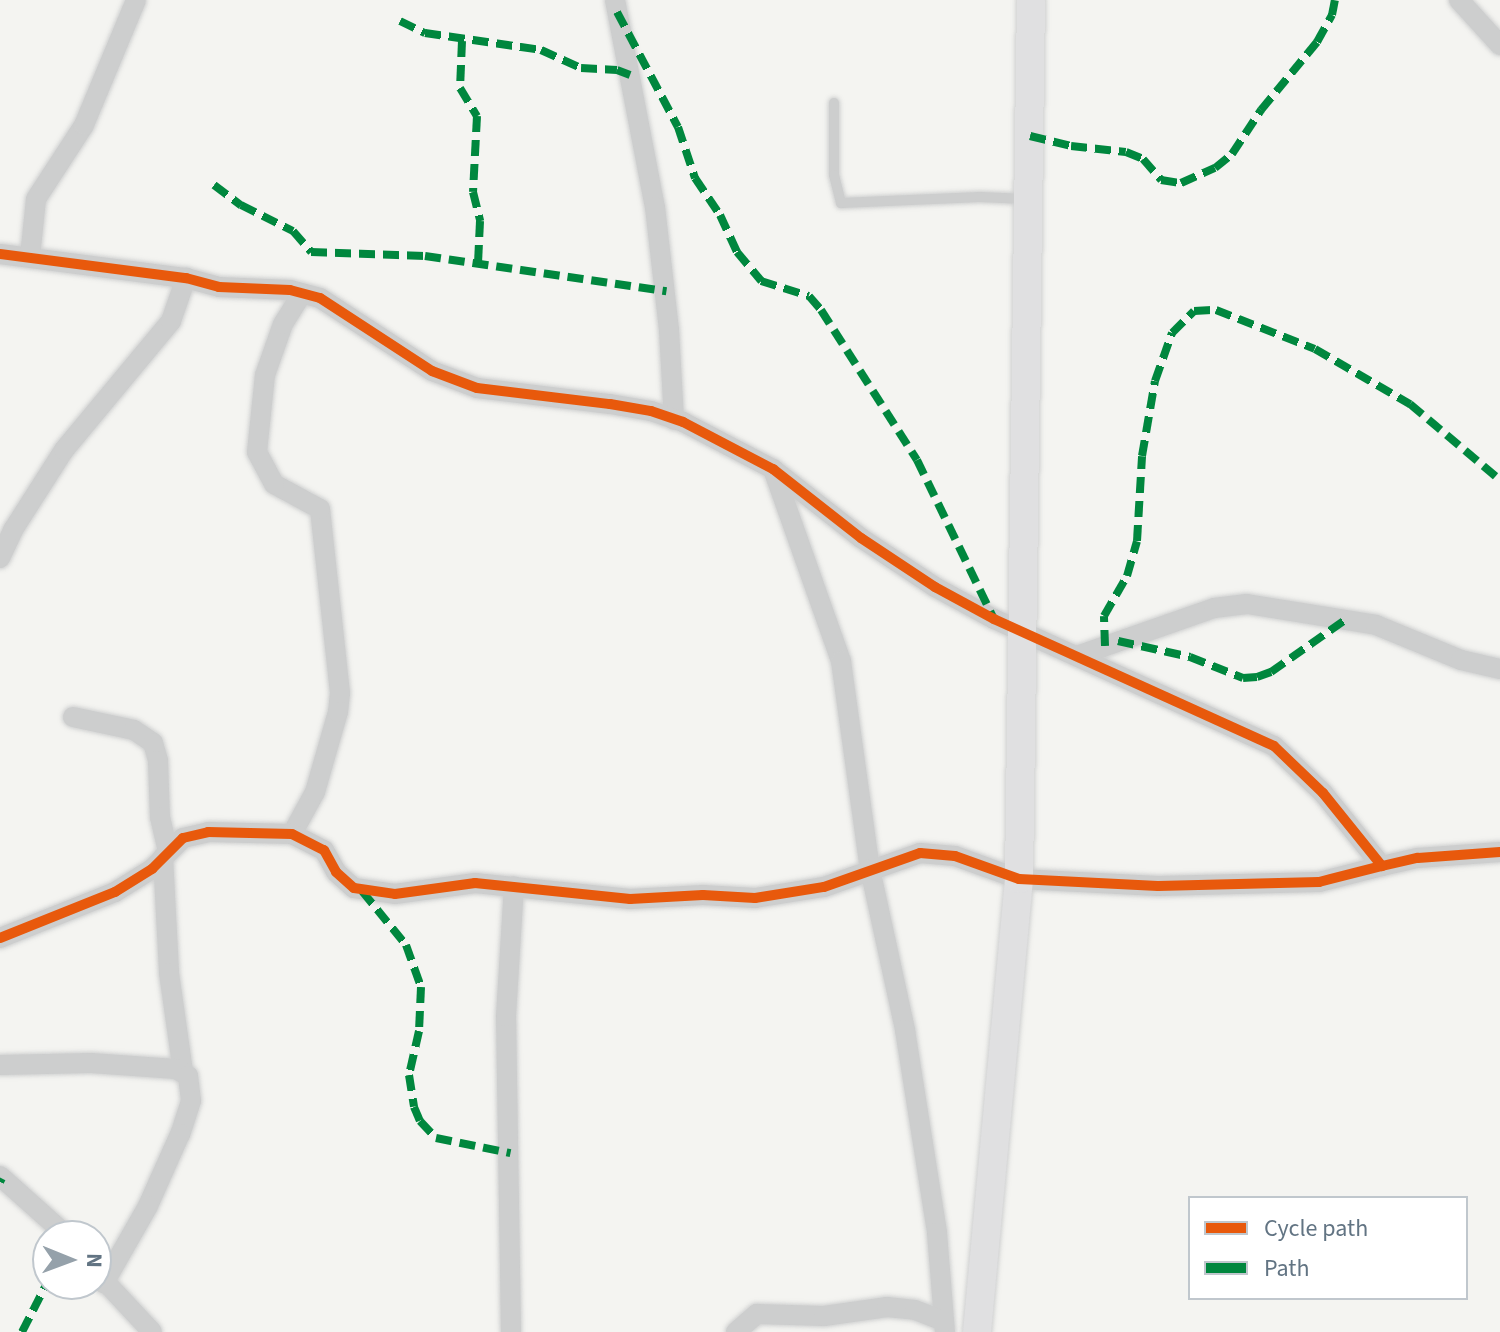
<!DOCTYPE html>
<html>
<head>
<meta charset="utf-8">
<style>
	body { margin:0 }
	#map { position:relative; width:1500px; height:1332px; overflow:hidden; background:#f4f4f1; font-family:"Source Sans 3",sans-serif }
	div>[style] { position:absolute }
	.roads { filter:drop-shadow(0 0 2px #d0d1d1) drop-shadow(0 0 2px #d0d1d1) }
	.lane>* { height:10px; margin:-5px; padding:0 5px; transform-origin:5px; border-radius:5px; background:#cdcece }
	.street>* { height:20px; margin:-10px; padding:0 10px; transform-origin:10px; border-radius:10px; background:#cdcece }
	.secondary>* { height:28px; margin:-14px; padding:0 14px; transform-origin:14px; border-radius:14px; background:#e0e0e1 }
	.quiet>* { height:8px; margin-top:-4px; transform-origin:0; background:repeating-linear-gradient(90deg,#00873e 0 16px,transparent 0 24px) }
	.cycleway>* { height:10px; margin:-5px; padding:0 5px; transform-origin:5px; border-radius:5px; background:#e8590c }
	span { translate:-50% -50%; white-space:nowrap; text-align:center; line-height:1.15; -webkit-text-stroke:8px #fff; paint-order:stroke }
	.legend { position:absolute; left:1188px; top:1196px; width:280px; height:104px; box-sizing:border-box; background:#fff; border:2px solid #c0c7cd; margin:0; padding:10px 14px; list-style:none; font-size:24px; color:#627483 }
	.legend li { display:flex; align-items:center; gap:16px; height:40px }
	.legend b { width:40px; border:2px solid #c0c7cd }
	.north { position:absolute; left:32px; top:1220px; width:80px; height:80px; box-sizing:border-box; background:#fff; border:2px solid #c0c7cd; border-radius:50%; rotate:91deg; font-size:22px; font-weight:700; line-height:32px; text-align:center; color:#627483 }
	.north::after { content:''; display:block; margin:auto; width:28px; height:36px; background:#95a1aa; clip-path:polygon(50% 0,100% 100%,50% 72%,0 100%) }
</style>
</head>
<body>
<div id="map">
	<div class="roads">
		<div class="lane">
			<i style="left:834px;top:103px;width:72px;rotate:90deg"></i>
			<i style="left:834px;top:175px;width:29px;rotate:76deg"></i>
			<i style="left:841px;top:203px;width:139px;rotate:-2.5deg"></i>
			<i style="left:980px;top:197px;width:46px;rotate:2.5deg"></i>
		</div>
		<div class="street">
			<i style="left:615px;top:0;width:211px;rotate:79.1deg"></i>
			<i style="left:655px;top:207px;width:124px;rotate:83.5deg"></i>
			<i style="left:669px;top:330px;width:90px;rotate:86.8deg"></i>
			<i style="left:1459px;top:0;width:61px;rotate:47.7deg"></i>
			<i style="left:0;top:254px;width:188px;rotate:7.4deg"></i>
			<i style="left:186px;top:278px;width:34px;rotate:15deg"></i>
			<i style="left:219px;top:287px;width:71px;rotate:2.4deg"></i>
			<i style="left:290px;top:290px;width:31px;rotate:15deg"></i>
			<i style="left:320px;top:298px;width:134px;rotate:33.1deg"></i>
			<i style="left:432px;top:371px;width:48px;rotate:20.7deg"></i>
			<i style="left:477px;top:388px;width:134px;rotate:6.9deg"></i>
			<i style="left:610px;top:404px;width:42px;rotate:9.7deg"></i>
			<i style="left:651px;top:411px;width:34px;rotate:19deg"></i>
			<i style="left:683px;top:422px;width:102px;rotate:27.6deg"></i>
			<i style="left:773px;top:469px;width:112px;rotate:38.1deg"></i>
			<i style="left:861px;top:538px;width:89px;rotate:33.5deg"></i>
			<i style="left:935px;top:587px;width:67px;rotate:28.5deg"></i>
			<i style="left:994px;top:619px;width:307px;rotate:24.4deg"></i>
			<i style="left:1274px;top:746px;width:68px;rotate:43.8deg"></i>
			<i style="left:1323px;top:793px;width:94px;rotate:51.1deg"></i>
			<i style="left:1382px;top:866px;width:37px;rotate:-13deg"></i>
			<i style="left:1418px;top:858px;width:82px;rotate:-4.2deg"></i>
			<i style="left:30px;top:257px;width:58px;rotate:-84.1deg"></i>
			<i style="left:36px;top:199px;width:88px;rotate:-57deg"></i>
			<i style="left:84px;top:125px;width:135px;rotate:-67.4deg"></i>
			<i style="left:773px;top:469px;width:204px;rotate:70.5deg"></i>
			<i style="left:841px;top:661px;width:210px;rotate:82.1deg"></i>
			<i style="left:870px;top:869px;width:165px;rotate:77.7deg"></i>
			<i style="left:905px;top:1030px;width:206px;rotate:81deg"></i>
			<i style="left:937px;top:1233px;width:99px;rotate:85.4deg"></i>
			<i style="left:0;top:558px;width:31px;rotate:-65deg"></i>
			<i style="left:13px;top:530px;width:95px;rotate:-57.5deg"></i>
			<i style="left:64px;top:450px;width:168px;rotate:-50.3deg"></i>
			<i style="left:171px;top:321px;width:46px;rotate:-70.8deg"></i>
			<i style="left:1077px;top:656px;width:145px;rotate:-19.3deg"></i>
			<i style="left:1214px;top:608px;width:33px;rotate:-7deg"></i>
			<i style="left:1247px;top:604px;width:131px;rotate:9.2deg"></i>
			<i style="left:1376px;top:625px;width:92px;rotate:22.4deg"></i>
			<i style="left:1461px;top:660px;width:40px;rotate:13deg"></i>
			<i style="left:73px;top:717px;width:62px;rotate:12deg"></i>
			<i style="left:134px;top:730px;width:23px;rotate:34deg"></i>
			<i style="left:153px;top:743px;width:19px;rotate:74deg"></i>
			<i style="left:158px;top:761px;width:56px;rotate:88deg"></i>
			<i style="left:160px;top:817px;width:36px;rotate:77deg"></i>
			<i style="left:292px;top:834px;width:48px;rotate:-61.3deg"></i>
			<i style="left:315px;top:792px;width:83px;rotate:-74deg"></i>
			<i style="left:338px;top:712px;width:19px;rotate:-84deg"></i>
			<i style="left:340px;top:693px;width:185px;rotate:-96.2deg"></i>
			<i style="left:320px;top:509px;width:52px;rotate:-151.5deg"></i>
			<i style="left:274px;top:484px;width:36px;rotate:-118deg"></i>
			<i style="left:257px;top:452px;width:77px;rotate:-84.1deg"></i>
			<i style="left:265px;top:375px;width:54px;rotate:-70.6deg"></i>
			<i style="left:283px;top:324px;width:36px;rotate:-58deg"></i>
			<i style="left:163px;top:857px;width:116px;rotate:87deg"></i>
			<i style="left:169px;top:973px;width:99px;rotate:81.9deg"></i>
			<i style="left:0;top:938px;width:124px;rotate:-21.8deg"></i>
			<i style="left:115px;top:892px;width:44px;rotate:-31.9deg"></i>
			<i style="left:152px;top:869px;width:44px;rotate:-45deg"></i>
			<i style="left:183px;top:838px;width:26px;rotate:-13deg"></i>
			<i style="left:208px;top:832px;width:84px;rotate:1.4deg"></i>
			<i style="left:292px;top:834px;width:36px;rotate:27deg"></i>
			<i style="left:324px;top:850px;width:25px;rotate:61deg"></i>
			<i style="left:336px;top:872px;width:24px;rotate:42deg"></i>
			<i style="left:354px;top:888px;width:41px;rotate:8.3deg"></i>
			<i style="left:395px;top:894px;width:81px;rotate:-7.8deg"></i>
			<i style="left:475px;top:883px;width:156px;rotate:5.9deg"></i>
			<i style="left:630px;top:899px;width:73px;rotate:-3.1deg"></i>
			<i style="left:703px;top:895px;width:52px;rotate:3.3deg"></i>
			<i style="left:755px;top:898px;width:70px;rotate:-9.1deg"></i>
			<i style="left:824px;top:887px;width:102px;rotate:-19.5deg"></i>
			<i style="left:920px;top:853px;width:35px;rotate:5deg"></i>
			<i style="left:955px;top:856px;width:68px;rotate:19.8deg"></i>
			<i style="left:1019px;top:879px;width:139px;rotate:2.9deg"></i>
			<i style="left:1158px;top:886px;width:161px;rotate:-1.4deg"></i>
			<i style="left:1319px;top:882px;width:65px;rotate:-14.3deg"></i>
			<i style="left:0;top:1065px;width:91px;rotate:-1.3deg"></i>
			<i style="left:91px;top:1063px;width:85px;rotate:4deg"></i>
			<i style="left:176px;top:1069px;width:14px;rotate:30deg"></i>
			<i style="left:188px;top:1076px;width:25px;rotate:83deg"></i>
			<i style="left:191px;top:1101px;width:35px;rotate:108deg"></i>
			<i style="left:180px;top:1134px;width:79px;rotate:114deg"></i>
			<i style="left:148px;top:1206px;width:89px;rotate:119.7deg"></i>
			<i style="left:0;top:1176px;width:90px;rotate:41.8deg"></i>
			<i style="left:98px;top:1274px;width:79px;rotate:47deg"></i>
			<i style="left:511px;top:1332px;width:316px;rotate:-90.9deg"></i>
			<i style="left:506px;top:1016px;width:130px;rotate:-86.5deg"></i>
			<i style="left:736px;top:1332px;width:28px;rotate:-41deg"></i>
			<i style="left:757px;top:1314px;width:67px;rotate:1.7deg"></i>
			<i style="left:824px;top:1316px;width:64px;rotate:-8.1deg"></i>
			<i style="left:887px;top:1307px;width:28px;rotate:6deg"></i>
			<i style="left:915px;top:1310px;width:31px;rotate:21deg"></i>
		</div>
		<div class="secondary">
			<i style="left:977px;top:1332px;width:455px;rotate:-84.7deg"></i>
			<i style="left:1019px;top:879px;width:879px;rotate:-89.22deg"></i>
		</div>
	</div>
	<div class="quiet">
		<i style="left:617px;top:12px;width:130px;rotate:62.1deg"></i>
		<i style="left:678px;top:127px;width:54px;rotate:71.6deg"></i>
		<i style="left:695px;top:178px;width:45px;rotate:56deg"></i>
		<i style="left:720px;top:215px;width:41px;rotate:65.3deg"></i>
		<i style="left:737px;top:252px;width:38px;rotate:50deg"></i>
		<i style="left:761px;top:281px;width:50px;rotate:17.4deg"></i>
		<i style="left:809px;top:296px;width:18px;rotate:49deg"></i>
		<i style="left:821px;top:310px;width:178px;rotate:57.4deg"></i>
		<i style="left:917px;top:460px;width:177px;rotate:64.2deg"></i>
		<i style="left:400px;top:21px;width:28px;rotate:26deg"></i>
		<i style="left:425px;top:33px;width:117px;rotate:8.3deg"></i>
		<i style="left:541px;top:50px;width:44px;rotate:24.2deg"></i>
		<i style="left:581px;top:68px;width:36px;rotate:3deg"></i>
		<i style="left:617px;top:70px;width:14px;rotate:21deg"></i>
		<i style="left:462px;top:41px;width:47px;rotate:92.4deg"></i>
		<i style="left:460px;top:88px;width:33px;rotate:59deg"></i>
		<i style="left:477px;top:116px;width:76px;rotate:93deg"></i>
		<i style="left:473px;top:192px;width:30px;rotate:76deg"></i>
		<i style="left:480px;top:221px;width:43px;rotate:92.7deg"></i>
		<i style="left:1030px;top:136px;width:42px;rotate:13.7deg"></i>
		<i style="left:1071px;top:146px;width:55px;rotate:6.2deg"></i>
		<i style="left:1126px;top:152px;width:18px;rotate:22deg"></i>
		<i style="left:1143px;top:159px;width:28px;rotate:49deg"></i>
		<i style="left:1161px;top:180px;width:20px;rotate:9deg"></i>
		<i style="left:1181px;top:183px;width:37px;rotate:-24deg"></i>
		<i style="left:1215px;top:168px;width:22px;rotate:-39deg"></i>
		<i style="left:1232px;top:154px;width:53px;rotate:-56.6deg"></i>
		<i style="left:1261px;top:110px;width:88px;rotate:-50.5deg"></i>
		<i style="left:1317px;top:42px;width:31px;rotate:-61deg"></i>
		<i style="left:1332px;top:15px;width:15px;rotate:-79deg"></i>
		<i style="left:214px;top:185px;width:34px;rotate:37deg"></i>
		<i style="left:241px;top:205px;width:58px;rotate:26.6deg"></i>
		<i style="left:293px;top:231px;width:28px;rotate:49deg"></i>
		<i style="left:311px;top:252px;width:114px;rotate:2deg"></i>
		<i style="left:425px;top:256px;width:244px;rotate:8.3deg"></i>
		<i style="left:1118px;top:641px;width:74px;rotate:12.5deg"></i>
		<i style="left:1190px;top:657px;width:57px;rotate:21.6deg"></i>
		<i style="left:1243px;top:678px;width:14px;rotate:-4deg"></i>
		<i style="left:1257px;top:677px;width:15px;rotate:-20deg"></i>
		<i style="left:1271px;top:672px;width:90px;rotate:-35.1deg"></i>
		<i style="left:1105px;top:646px;width:30px;rotate:-92deg"></i>
		<i style="left:1104px;top:616px;width:46px;rotate:-60.1deg"></i>
		<i style="left:1127px;top:576px;width:36px;rotate:-74deg"></i>
		<i style="left:1137px;top:541px;width:85px;rotate:-86.6deg"></i>
		<i style="left:1142px;top:456px;width:76px;rotate:-80.2deg"></i>
		<i style="left:1155px;top:381px;width:51px;rotate:-70.5deg"></i>
		<i style="left:1172px;top:333px;width:31px;rotate:-45deg"></i>
		<i style="left:1194px;top:311px;width:22px;rotate:-3deg"></i>
		<i style="left:1216px;top:310px;width:106px;rotate:21.5deg"></i>
		<i style="left:1315px;top:349px;width:110px;rotate:30.1deg"></i>
		<i style="left:1410px;top:404px;width:118px;rotate:40.2deg"></i>
		<i style="left:362px;top:891px;width:70px;rotate:50.8deg"></i>
		<i style="left:406px;top:945px;width:45px;rotate:70.3deg"></i>
		<i style="left:421px;top:987px;width:44px;rotate:92.6deg"></i>
		<i style="left:419px;top:1031px;width:45px;rotate:102.8deg"></i>
		<i style="left:409px;top:1075px;width:32px;rotate:81deg"></i>
		<i style="left:414px;top:1107px;width:15px;rotate:67deg"></i>
		<i style="left:420px;top:1121px;width:23px;rotate:47deg"></i>
		<i style="left:436px;top:1138px;width:76px;rotate:11.5deg"></i>
		<i style="left:0;top:1182px;width:4px;rotate:-63deg"></i>
		<i style="left:22px;top:1332px;width:57px;rotate:-63deg"></i>
	</div>
	<div class="cycleway">
		<i style="left:0;top:254px;width:188px;rotate:7.4deg"></i>
		<i style="left:186px;top:278px;width:34px;rotate:15deg"></i>
		<i style="left:219px;top:287px;width:71px;rotate:2.4deg"></i>
		<i style="left:290px;top:290px;width:31px;rotate:15deg"></i>
		<i style="left:320px;top:298px;width:134px;rotate:33.1deg"></i>
		<i style="left:432px;top:371px;width:48px;rotate:20.7deg"></i>
		<i style="left:477px;top:388px;width:134px;rotate:6.9deg"></i>
		<i style="left:610px;top:404px;width:42px;rotate:9.7deg"></i>
		<i style="left:651px;top:411px;width:34px;rotate:19deg"></i>
		<i style="left:683px;top:422px;width:102px;rotate:27.6deg"></i>
		<i style="left:773px;top:469px;width:112px;rotate:38.1deg"></i>
		<i style="left:861px;top:538px;width:89px;rotate:33.5deg"></i>
		<i style="left:935px;top:587px;width:67px;rotate:28.5deg"></i>
		<i style="left:994px;top:619px;width:307px;rotate:24.4deg"></i>
		<i style="left:1274px;top:746px;width:68px;rotate:43.8deg"></i>
		<i style="left:1323px;top:793px;width:94px;rotate:51.1deg"></i>
		<i style="left:1382px;top:866px;width:37px;rotate:-13deg"></i>
		<i style="left:1418px;top:858px;width:82px;rotate:-4.2deg"></i>
		<i style="left:0;top:938px;width:124px;rotate:-21.8deg"></i>
		<i style="left:115px;top:892px;width:44px;rotate:-31.9deg"></i>
		<i style="left:152px;top:869px;width:44px;rotate:-45deg"></i>
		<i style="left:183px;top:838px;width:26px;rotate:-13deg"></i>
		<i style="left:208px;top:832px;width:84px;rotate:1.4deg"></i>
		<i style="left:292px;top:834px;width:36px;rotate:27deg"></i>
		<i style="left:324px;top:850px;width:25px;rotate:61deg"></i>
		<i style="left:336px;top:872px;width:24px;rotate:42deg"></i>
		<i style="left:354px;top:888px;width:41px;rotate:8.3deg"></i>
		<i style="left:395px;top:894px;width:81px;rotate:-7.8deg"></i>
		<i style="left:475px;top:883px;width:156px;rotate:5.9deg"></i>
		<i style="left:630px;top:899px;width:73px;rotate:-3.1deg"></i>
		<i style="left:703px;top:895px;width:52px;rotate:3.3deg"></i>
		<i style="left:755px;top:898px;width:70px;rotate:-9.1deg"></i>
		<i style="left:824px;top:887px;width:102px;rotate:-19.5deg"></i>
		<i style="left:920px;top:853px;width:35px;rotate:5deg"></i>
		<i style="left:955px;top:856px;width:68px;rotate:19.8deg"></i>
		<i style="left:1019px;top:879px;width:139px;rotate:2.9deg"></i>
		<i style="left:1158px;top:886px;width:161px;rotate:-1.4deg"></i>
		<i style="left:1319px;top:882px;width:65px;rotate:-14.3deg"></i>
	</div>
	<ul class="legend">
	<li><b style="height:10px;background:#e8590c"></b>Cycle path</li>
	<li><b style="height:10px;background:#00873e"></b>Path</li>
	</ul>
	<div class="north">N</div>
</div>
</body>
</html>
